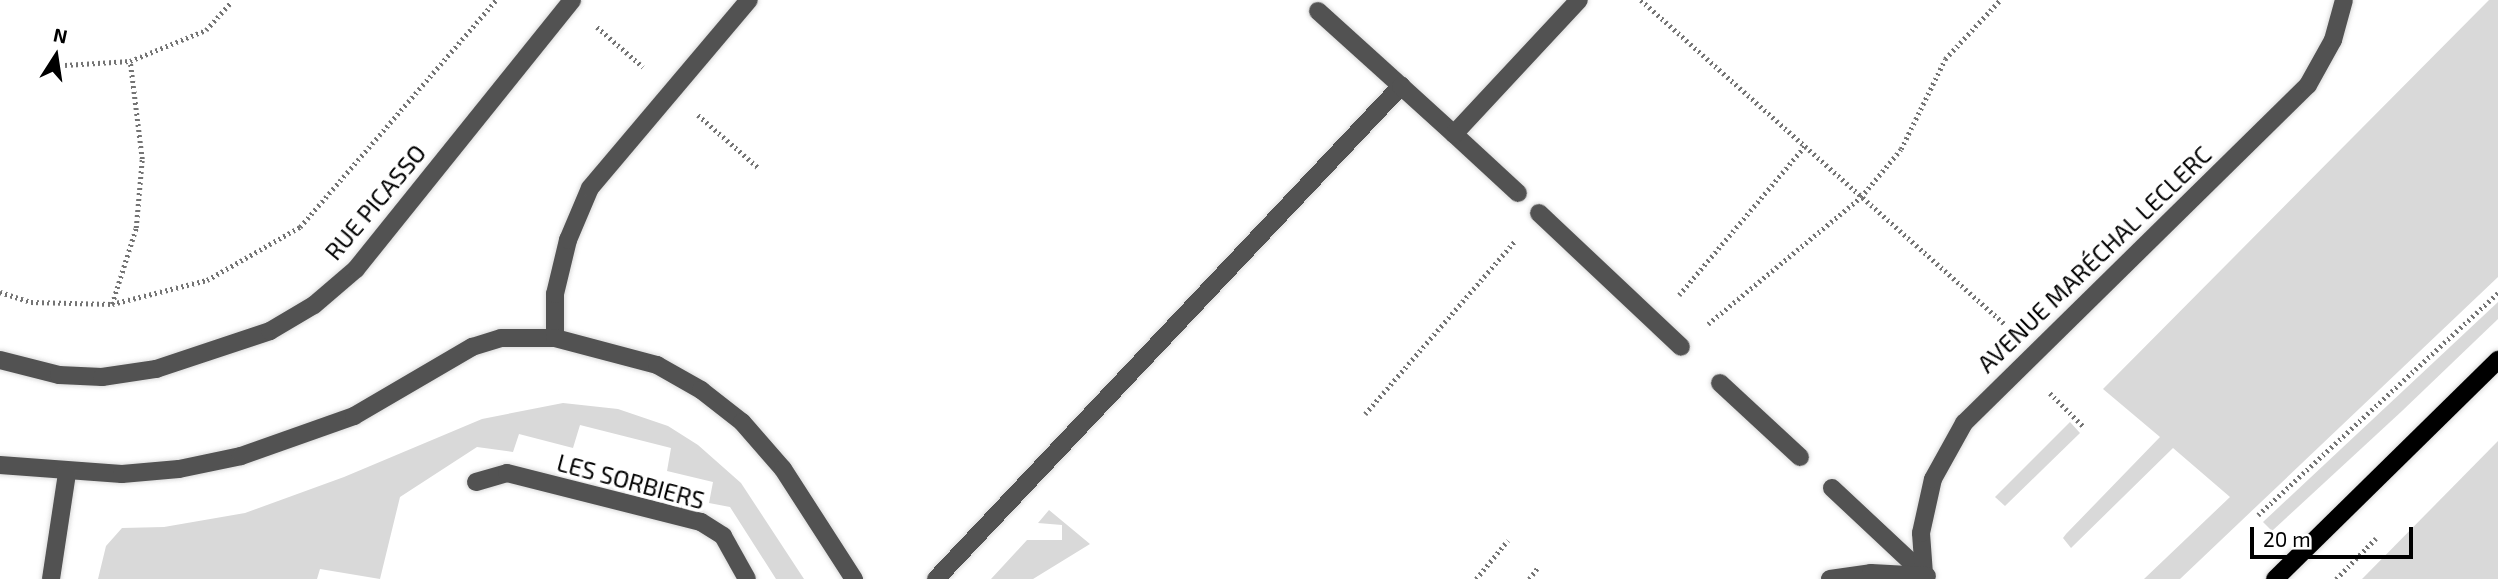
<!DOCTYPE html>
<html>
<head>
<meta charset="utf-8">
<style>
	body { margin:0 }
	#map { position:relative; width:2498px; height:579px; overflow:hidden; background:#fff; font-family:"Exo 2",sans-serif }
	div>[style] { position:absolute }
	.green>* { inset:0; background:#d9d9d9 }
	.path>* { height:4.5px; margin-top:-2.25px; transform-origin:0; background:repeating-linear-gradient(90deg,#747474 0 2px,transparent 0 5.5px) }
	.roads { filter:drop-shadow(0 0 2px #dbdbdb) drop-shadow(0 0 2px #dbdbdb) }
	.minor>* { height:18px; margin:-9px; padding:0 9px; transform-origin:9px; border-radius:9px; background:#525252 }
	.major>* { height:18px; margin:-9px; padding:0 9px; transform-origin:9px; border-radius:9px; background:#000 }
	span { translate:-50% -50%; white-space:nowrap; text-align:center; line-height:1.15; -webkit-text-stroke:7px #fff; paint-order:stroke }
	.street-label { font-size:24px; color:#000 }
	.north { position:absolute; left:21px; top:21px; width:70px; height:70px; -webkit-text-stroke:5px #fff; paint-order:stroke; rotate:12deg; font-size:19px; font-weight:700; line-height:28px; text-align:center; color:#000 }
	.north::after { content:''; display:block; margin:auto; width:24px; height:32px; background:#000; clip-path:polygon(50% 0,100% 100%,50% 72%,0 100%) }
	.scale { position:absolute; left:2250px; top:527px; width:163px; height:32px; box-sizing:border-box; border:4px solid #000; border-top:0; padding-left:9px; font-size:21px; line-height:24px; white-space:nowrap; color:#000; -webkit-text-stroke:5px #fff; paint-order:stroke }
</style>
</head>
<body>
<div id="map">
	<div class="green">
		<i style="clip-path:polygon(2489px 0,2498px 0,2498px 277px,2180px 579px,2144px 579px,2230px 497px,2173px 448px,2071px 548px,2063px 538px,2066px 534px,2160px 437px,2103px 389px)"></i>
		<i style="clip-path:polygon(2498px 302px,2498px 319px,2402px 411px,2272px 531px,2263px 522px)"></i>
		<i style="clip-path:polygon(563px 403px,618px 409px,668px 426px,698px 445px,741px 483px,804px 579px,776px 579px,730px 507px,709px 503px,713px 482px,667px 471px,671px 448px,580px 425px,573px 448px,519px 434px,513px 452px,477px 447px,400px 497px,380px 579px,320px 569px,317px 579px,98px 579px,106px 546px,122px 528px,164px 527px,245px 513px,344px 477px,482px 419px)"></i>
		<i style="clip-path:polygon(2070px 422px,2080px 433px,2005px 506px,1995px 497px)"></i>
		<i style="clip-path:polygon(2498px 441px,2498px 579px,2362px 579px)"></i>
		<i style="clip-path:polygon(1049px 510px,1090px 544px,1033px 579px,991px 579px,1027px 540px,1062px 540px,1062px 525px,1038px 523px)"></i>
	</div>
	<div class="path">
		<i style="left:1641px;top:0;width:487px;rotate:41.7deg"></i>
		<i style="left:597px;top:27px;width:61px;rotate:41deg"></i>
		<i style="left:65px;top:65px;width:65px;rotate:-3.5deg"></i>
		<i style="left:130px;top:61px;width:82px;rotate:-22.2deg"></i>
		<i style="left:206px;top:30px;width:38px;rotate:-48deg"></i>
		<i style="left:698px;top:115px;width:82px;rotate:41.1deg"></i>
		<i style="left:0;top:292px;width:33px;rotate:18deg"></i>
		<i style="left:31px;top:302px;width:81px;rotate:1.4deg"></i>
		<i style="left:112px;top:304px;width:80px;rotate:-72.5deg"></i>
		<i style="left:136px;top:228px;width:69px;rotate:-85deg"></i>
		<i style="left:142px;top:159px;width:99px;rotate:-97deg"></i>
		<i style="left:1679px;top:295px;width:195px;rotate:-49.8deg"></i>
		<i style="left:112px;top:304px;width:98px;rotate:-14.2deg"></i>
		<i style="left:207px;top:280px;width:107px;rotate:-29.7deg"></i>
		<i style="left:300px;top:227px;width:300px;rotate:-49.2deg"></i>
		<i style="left:1708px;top:324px;width:199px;rotate:-39.7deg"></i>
		<i style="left:1861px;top:197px;width:62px;rotate:-50.2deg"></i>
		<i style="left:1901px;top:149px;width:100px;rotate:-63.9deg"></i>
		<i style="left:1945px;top:59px;width:81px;rotate:-47deg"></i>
		<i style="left:2050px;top:393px;width:49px;rotate:45deg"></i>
		<i style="left:1365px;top:414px;width:228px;rotate:-49.1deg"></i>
		<i style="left:2258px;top:515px;width:327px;rotate:-42.8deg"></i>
		<i style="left:1476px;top:579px;width:50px;rotate:-50.6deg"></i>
		<i style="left:1529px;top:579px;width:15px;rotate:-53deg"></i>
		<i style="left:2336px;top:579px;width:57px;rotate:-45.7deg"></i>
	</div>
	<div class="roads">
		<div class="minor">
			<i style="left:1318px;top:11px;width:112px;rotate:42.1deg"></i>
			<i style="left:1454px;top:134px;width:87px;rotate:42.7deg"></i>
			<i style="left:1539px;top:213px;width:195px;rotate:43.3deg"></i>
			<i style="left:555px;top:338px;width:44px;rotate:-90deg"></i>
			<i style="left:555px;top:294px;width:56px;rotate:-76.5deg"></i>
			<i style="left:568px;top:240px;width:56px;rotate:-67.1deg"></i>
			<i style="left:590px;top:188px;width:246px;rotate:-49.8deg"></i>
			<i style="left:0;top:360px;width:61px;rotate:14.3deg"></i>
			<i style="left:59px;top:375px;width:43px;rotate:2.7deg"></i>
			<i style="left:102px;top:377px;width:55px;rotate:-8.4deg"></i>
			<i style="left:156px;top:369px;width:120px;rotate:-18.4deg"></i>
			<i style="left:270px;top:331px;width:51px;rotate:-30.6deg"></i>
			<i style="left:314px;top:305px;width:55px;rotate:-40.6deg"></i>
			<i style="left:356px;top:269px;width:345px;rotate:-51.2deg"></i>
			<i style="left:1720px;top:383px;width:109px;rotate:42.8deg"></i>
			<i style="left:0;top:465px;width:122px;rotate:4.2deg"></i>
			<i style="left:122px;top:474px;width:57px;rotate:-5deg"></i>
			<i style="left:179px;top:469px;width:63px;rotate:-11.8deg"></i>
			<i style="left:241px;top:456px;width:120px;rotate:-19.5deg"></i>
			<i style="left:354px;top:416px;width:137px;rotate:-30.3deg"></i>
			<i style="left:472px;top:347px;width:30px;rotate:-17deg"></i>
			<i style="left:501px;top:338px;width:54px"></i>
			<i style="left:555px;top:338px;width:106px;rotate:14.8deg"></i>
			<i style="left:657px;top:365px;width:51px;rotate:29.6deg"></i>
			<i style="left:701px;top:390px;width:52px;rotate:38deg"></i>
			<i style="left:742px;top:422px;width:62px;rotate:48.9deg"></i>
			<i style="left:783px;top:469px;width:131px;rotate:57.2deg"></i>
			<i style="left:476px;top:482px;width:32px;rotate:-16deg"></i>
			<i style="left:507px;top:473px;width:200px;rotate:14.2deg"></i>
			<i style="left:701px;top:522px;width:26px;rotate:32deg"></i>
			<i style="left:723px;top:536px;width:49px;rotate:60.8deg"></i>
			<i style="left:1832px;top:488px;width:126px;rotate:43.1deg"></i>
			<i style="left:1924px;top:574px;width:41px;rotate:-94.2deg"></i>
			<i style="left:1921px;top:533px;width:55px;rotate:-77.5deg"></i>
			<i style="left:1933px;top:479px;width:64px;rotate:-61deg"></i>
			<i style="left:1964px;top:423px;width:482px;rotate:-44.5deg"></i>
			<i style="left:2308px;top:85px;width:51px;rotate:-60.9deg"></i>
			<i style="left:2333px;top:40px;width:41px;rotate:-74.6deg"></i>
			<i style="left:51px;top:579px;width:107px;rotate:-81.4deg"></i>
			<i style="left:936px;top:579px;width:678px;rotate:-46.67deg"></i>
			<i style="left:1401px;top:86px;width:72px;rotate:42.2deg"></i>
			<i style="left:1454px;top:134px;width:183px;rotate:-47deg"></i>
			<i style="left:1830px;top:579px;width:41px;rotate:-8.3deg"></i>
			<i style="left:1871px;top:573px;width:56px;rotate:3.1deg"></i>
		</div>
		<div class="major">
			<i style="left:2275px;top:579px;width:313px;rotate:-44.5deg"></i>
		</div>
	</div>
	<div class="street-label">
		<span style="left:375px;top:202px;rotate:-50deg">RUE PICASSO</span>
		<span style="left:2094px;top:259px;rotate:-44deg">AVENUE MARÉCHAL LECLERC</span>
		<span style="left:631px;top:481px;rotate:15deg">LES SORBIERS</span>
	</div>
	<div class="north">N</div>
	<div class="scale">20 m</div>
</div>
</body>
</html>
